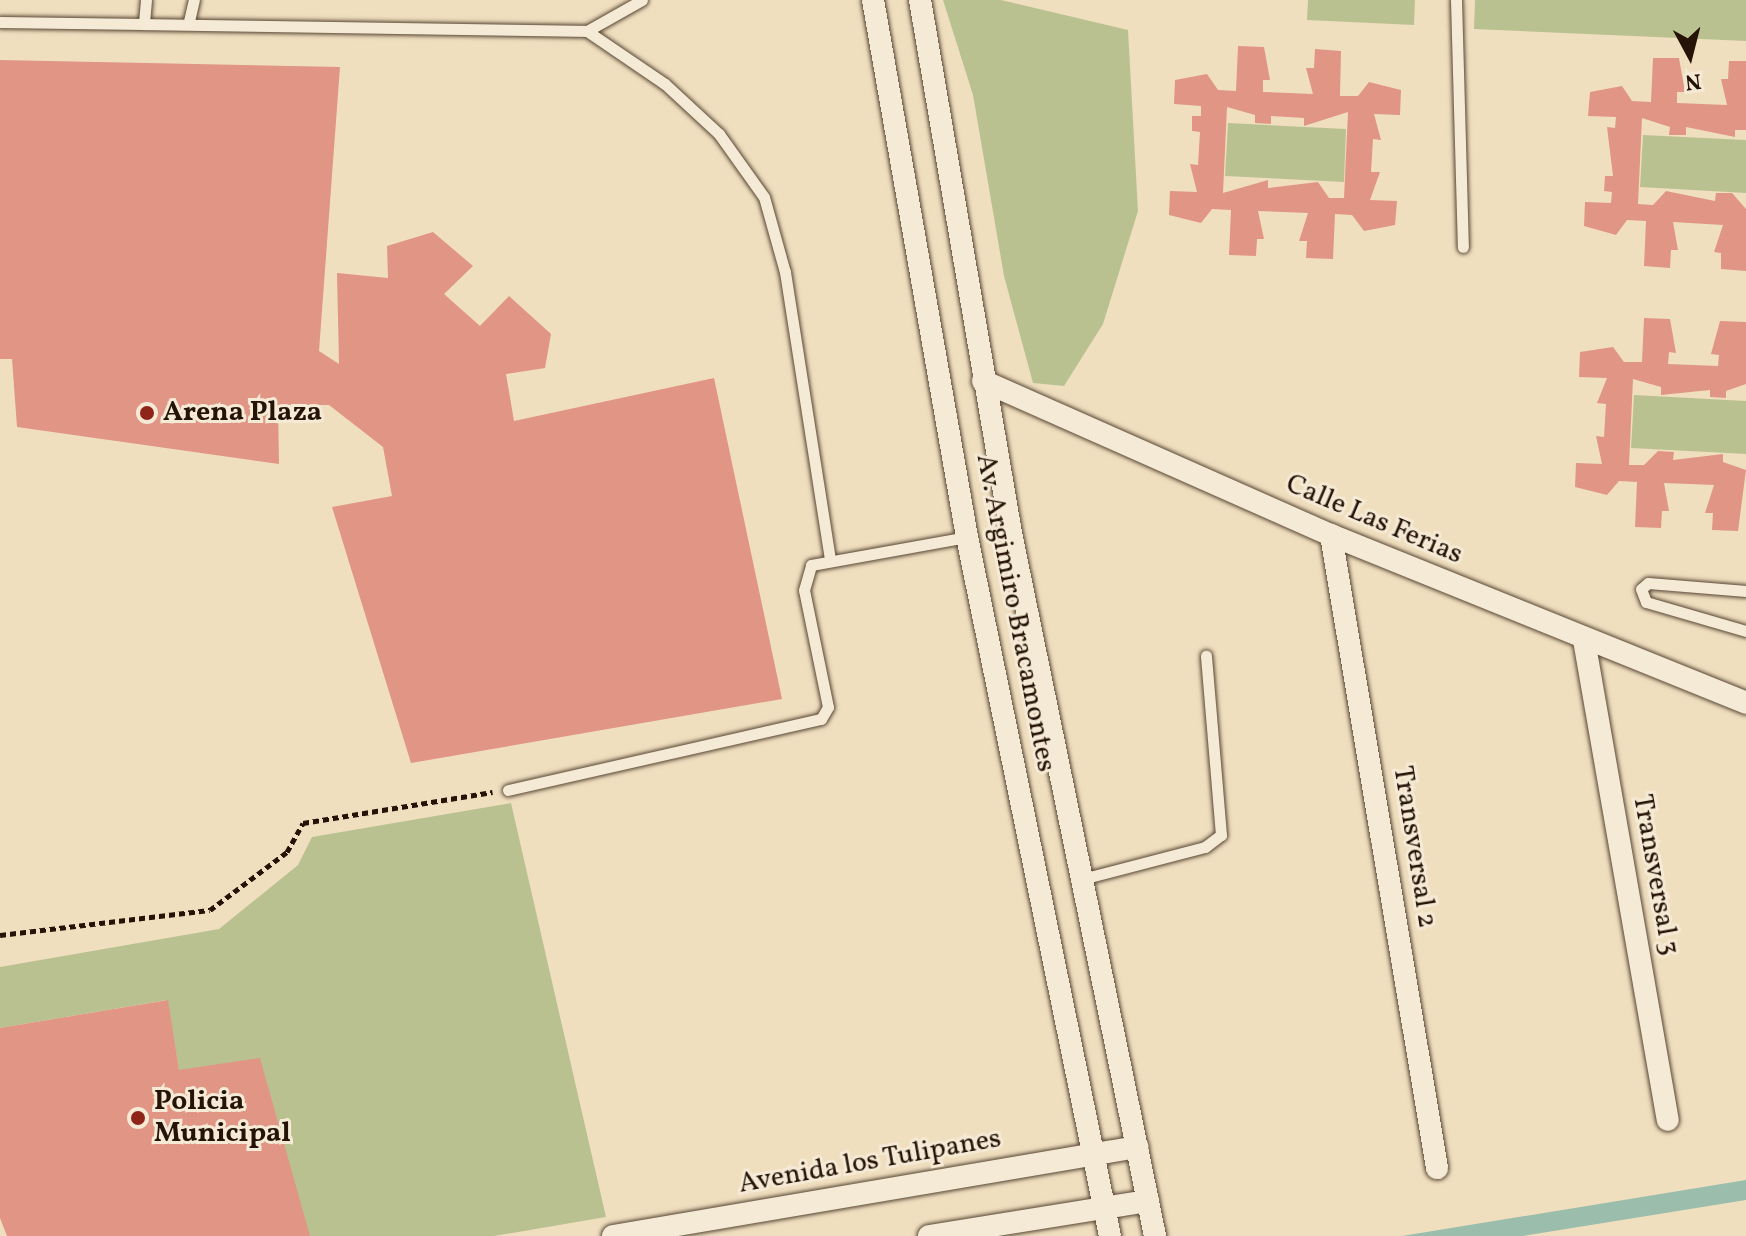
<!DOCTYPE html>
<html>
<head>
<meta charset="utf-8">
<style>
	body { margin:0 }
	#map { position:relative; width:1746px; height:1236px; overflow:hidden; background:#f0dfbf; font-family:Vollkorn,serif }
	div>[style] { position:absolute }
	.green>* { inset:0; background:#bac191 }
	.water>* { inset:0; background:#9bbdac }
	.building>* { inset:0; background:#e09585 }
	.path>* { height:5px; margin-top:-2.5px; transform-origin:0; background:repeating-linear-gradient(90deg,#241306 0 6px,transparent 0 10px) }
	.roads { filter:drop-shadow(0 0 2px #574634) drop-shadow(0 0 2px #574634) }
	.service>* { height:11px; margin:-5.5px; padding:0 5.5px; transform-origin:5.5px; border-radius:5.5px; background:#f5ead5 }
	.minor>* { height:22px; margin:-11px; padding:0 11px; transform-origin:11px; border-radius:11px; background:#f5ead5 }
	.dots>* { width:22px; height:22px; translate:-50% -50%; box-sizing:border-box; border:4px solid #f5ead5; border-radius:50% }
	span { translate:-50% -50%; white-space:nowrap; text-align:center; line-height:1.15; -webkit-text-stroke:6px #f5ead5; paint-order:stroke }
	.poi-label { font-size:28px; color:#241306; font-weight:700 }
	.left { translate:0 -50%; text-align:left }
	.street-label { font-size:28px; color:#241306 }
	.north { position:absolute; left:1650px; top:16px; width:80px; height:80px; -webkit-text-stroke:6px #f5ead5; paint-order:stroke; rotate:173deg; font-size:22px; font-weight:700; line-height:32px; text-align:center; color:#241306 }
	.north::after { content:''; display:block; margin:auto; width:28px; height:36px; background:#241306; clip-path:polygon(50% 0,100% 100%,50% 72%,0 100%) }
</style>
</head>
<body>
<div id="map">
	<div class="green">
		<i style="clip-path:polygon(943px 0,1001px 0,1128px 30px,1138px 211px,1103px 324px,1064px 386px,1033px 383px,1004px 276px,973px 95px)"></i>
		<i style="clip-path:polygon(1308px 0,1415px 0,1414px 25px,1307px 20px)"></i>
		<i style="clip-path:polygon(1475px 0,1746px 0,1746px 41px,1474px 29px)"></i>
		<i style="clip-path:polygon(1228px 123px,1346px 129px,1344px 182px,1225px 176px)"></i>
		<i style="clip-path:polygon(1643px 135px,1746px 140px,1746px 193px,1640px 187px)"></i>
		<i style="clip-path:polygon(1634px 395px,1746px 401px,1746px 454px,1631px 448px)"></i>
		<i style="clip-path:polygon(511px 803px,606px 1217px,494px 1236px,310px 1236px,179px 1070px,167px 1000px,0 1028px,0 967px,219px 929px,298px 865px,312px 837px)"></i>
	</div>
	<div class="water">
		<i style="clip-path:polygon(1746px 1180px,1746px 1200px,1523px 1236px,1402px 1236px)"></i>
	</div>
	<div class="building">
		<i style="clip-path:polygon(evenodd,1238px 46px,1264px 47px,1270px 80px,1263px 80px,1263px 92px,1313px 94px,1306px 68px,1314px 68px,1315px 49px,1341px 51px,1340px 96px,1358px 96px,1369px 82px,1401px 90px,1400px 115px,1374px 114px,1381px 140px,1373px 139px,1371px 172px,1380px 172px,1370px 200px,1397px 201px,1395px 225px,1364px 231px,1352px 215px,1335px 214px,1333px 259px,1306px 258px,1307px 241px,1299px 241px,1308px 213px,1258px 211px,1264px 239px,1257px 239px,1256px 256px,1229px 255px,1231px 210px,1212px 209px,1201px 223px,1169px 215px,1170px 191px,1197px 192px,1190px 164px,1198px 165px,1200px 132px,1192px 131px,1192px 116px,1201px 116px,1201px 106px,1174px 104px,1175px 80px,1207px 74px,1218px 90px,1236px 91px,1238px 46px,1227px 107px,1255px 115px,1255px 123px,1271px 124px,1271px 116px,1304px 118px,1304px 126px,1348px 112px,1344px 198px,1329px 198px,1318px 182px,1268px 188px,1268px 180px,1223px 193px,1227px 107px)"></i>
		<i style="clip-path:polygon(1653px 58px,1679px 58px,1685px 92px,1677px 92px,1677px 103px,1727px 105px,1721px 79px,1728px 79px,1729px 61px,1746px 61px,1746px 130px,1735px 130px,1735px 137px,1686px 127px,1686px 135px,1669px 135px,1670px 127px,1642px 118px,1638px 204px,1653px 205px,1666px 191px,1715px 201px,1716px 193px,1732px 193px,1746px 209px,1746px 271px,1721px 269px,1721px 253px,1714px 252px,1723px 225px,1673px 222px,1678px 250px,1671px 250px,1670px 268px,1644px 266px,1646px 221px,1627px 220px,1616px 235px,1584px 226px,1585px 202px,1611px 203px,1612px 192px,1604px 191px,1605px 176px,1613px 176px,1607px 127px,1615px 128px,1616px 117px,1588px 116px,1590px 92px,1622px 86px,1632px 101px,1651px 102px)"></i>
		<i style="clip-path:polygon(0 60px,340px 67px,319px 351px,339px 364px,337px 273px,388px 278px,387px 246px,433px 232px,473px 266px,444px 294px,480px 326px,509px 296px,551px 334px,545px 368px,506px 374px,514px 421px,714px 378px,782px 699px,411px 763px,332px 507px,392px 496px,383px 447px,329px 405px,278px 405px,279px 464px,17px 427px,12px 359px,0 359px)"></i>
		<i style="clip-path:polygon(1644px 318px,1670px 319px,1676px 353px,1669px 352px,1668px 364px,1718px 366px,1719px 355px,1711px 354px,1720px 321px,1746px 322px,1746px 384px,1726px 391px,1726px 398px,1710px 397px,1710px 390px,1661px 395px,1661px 387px,1633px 379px,1629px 465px,1644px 465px,1658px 451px,1674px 452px,1673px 460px,1723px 454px,1723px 462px,1746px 470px,1738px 531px,1712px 530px,1713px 513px,1705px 513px,1714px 485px,1664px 483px,1669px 511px,1662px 511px,1661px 528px,1635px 527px,1637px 482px,1619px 481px,1607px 495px,1575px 487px,1576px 463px,1602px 464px,1596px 436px,1604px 437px,1606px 404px,1597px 403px,1607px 378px,1579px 377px,1580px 352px,1613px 347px,1624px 362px,1642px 362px)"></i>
		<i style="clip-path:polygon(168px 1000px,179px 1070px,260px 1058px,310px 1236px,7px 1236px,0 1218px,0 1028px)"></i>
	</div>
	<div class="path">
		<i style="left:0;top:935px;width:211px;rotate:-6.8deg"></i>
		<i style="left:210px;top:910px;width:96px;rotate:-37deg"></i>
		<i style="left:287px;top:852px;width:33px;rotate:-61deg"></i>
		<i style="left:303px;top:823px;width:192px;rotate:-9.3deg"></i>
	</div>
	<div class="roads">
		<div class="service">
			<i style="left:146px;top:0;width:24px;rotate:95deg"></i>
			<i style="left:144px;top:24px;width:443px;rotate:0.9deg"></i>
			<i style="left:587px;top:31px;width:94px;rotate:34.2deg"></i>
			<i style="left:665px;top:84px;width:74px;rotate:42.8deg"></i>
			<i style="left:719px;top:134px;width:77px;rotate:54.5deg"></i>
			<i style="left:764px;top:197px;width:78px;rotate:74.4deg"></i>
			<i style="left:785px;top:272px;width:291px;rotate:81.1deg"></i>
			<i style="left:1456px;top:0;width:247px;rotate:88.4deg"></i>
			<i style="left:189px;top:21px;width:22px;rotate:-77deg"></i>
			<i style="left:0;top:22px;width:144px;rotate:0.8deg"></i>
			<i style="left:587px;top:31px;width:63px;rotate:-29.4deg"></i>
			<i style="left:1746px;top:591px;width:98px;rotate:-175.3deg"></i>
			<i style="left:1648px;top:583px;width:9px;rotate:139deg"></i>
			<i style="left:1641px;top:589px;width:14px;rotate:69deg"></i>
			<i style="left:1646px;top:602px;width:104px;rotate:16.2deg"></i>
			<i style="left:508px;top:790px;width:321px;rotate:-12.8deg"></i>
			<i style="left:821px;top:719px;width:14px;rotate:-60deg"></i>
			<i style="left:828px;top:707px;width:119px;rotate:-101.6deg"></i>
			<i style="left:804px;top:590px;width:26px;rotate:-74deg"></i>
			<i style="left:811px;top:565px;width:158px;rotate:-10.2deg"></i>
			<i style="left:1082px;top:879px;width:127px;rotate:-14.6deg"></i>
			<i style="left:1205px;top:847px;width:20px;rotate:-37deg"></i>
			<i style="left:1221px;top:835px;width:180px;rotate:-94.8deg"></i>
		</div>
		<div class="minor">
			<i style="left:873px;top:0;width:545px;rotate:80.07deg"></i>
			<i style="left:967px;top:537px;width:713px;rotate:78.44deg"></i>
			<i style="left:920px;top:0;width:541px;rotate:80.31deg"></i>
			<i style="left:1011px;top:533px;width:718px;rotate:78.42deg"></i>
			<i style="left:983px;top:381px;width:381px;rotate:23.9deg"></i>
			<i style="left:1331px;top:535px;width:448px;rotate:22deg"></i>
			<i style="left:1331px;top:535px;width:642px;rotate:80.49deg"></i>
			<i style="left:1584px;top:640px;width:487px;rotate:80.1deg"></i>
			<i style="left:613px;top:1236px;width:532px;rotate:-9.64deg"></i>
			<i style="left:929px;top:1236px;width:222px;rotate:-9.1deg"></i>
		</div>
	</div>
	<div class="dots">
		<i style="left:147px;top:413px;background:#8f2418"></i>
		<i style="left:138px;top:1118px;background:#8f2418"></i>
	</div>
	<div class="poi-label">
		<span class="left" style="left:163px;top:413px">Arena Plaza</span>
		<span class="left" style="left:154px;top:1118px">Policia<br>Municipal</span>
	</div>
	<div class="street-label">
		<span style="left:1374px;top:520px;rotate:23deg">Calle Las Ferias</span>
		<span style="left:1015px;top:613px;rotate:79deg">Av. Argimiro Bracamontes</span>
		<span style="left:1414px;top:847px;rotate:81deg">Transversal 2</span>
		<span style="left:1655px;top:875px;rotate:80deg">Transversal 3</span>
		<span style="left:870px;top:1162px;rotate:-10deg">Avenida los Tulipanes</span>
	</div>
	<div class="north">N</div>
</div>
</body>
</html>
